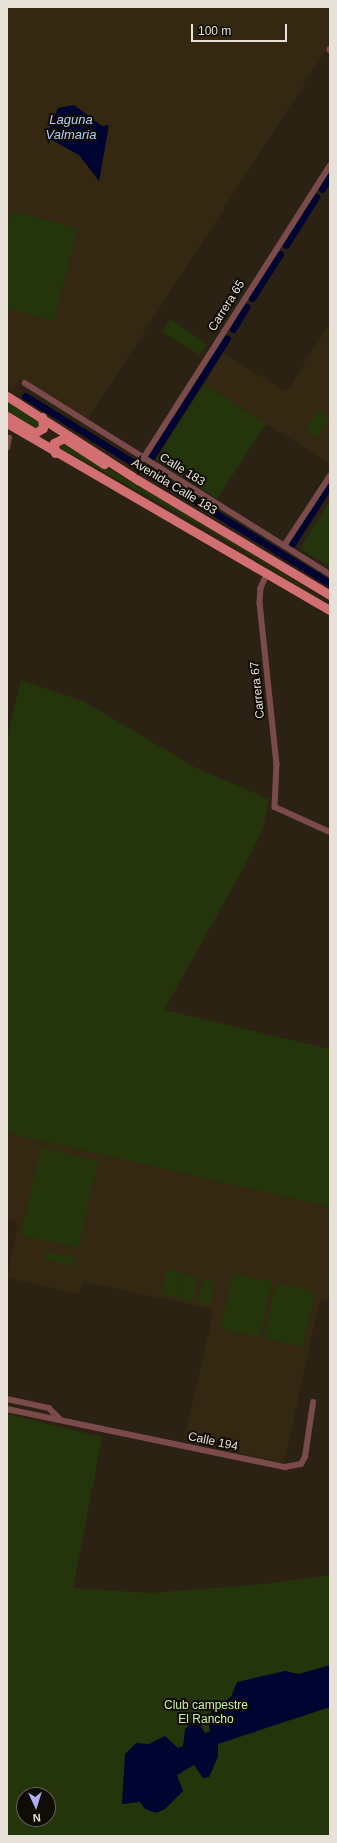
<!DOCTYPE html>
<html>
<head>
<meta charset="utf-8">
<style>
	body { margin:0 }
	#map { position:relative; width:337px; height:1843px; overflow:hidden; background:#2b2213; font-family:Arial,sans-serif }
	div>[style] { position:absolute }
	.built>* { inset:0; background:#342813 }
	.green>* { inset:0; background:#25350b }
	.water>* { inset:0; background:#000430 }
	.canal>* { height:7px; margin:-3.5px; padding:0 3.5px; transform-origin:3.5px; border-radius:3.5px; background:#000430 }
	.street>* { height:5.5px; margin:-2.75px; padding:0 2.75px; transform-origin:2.75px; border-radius:2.75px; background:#7b4b4b }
	.primary>* { height:9px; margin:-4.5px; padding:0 4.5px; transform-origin:4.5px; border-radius:4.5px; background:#d26f72 }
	span { translate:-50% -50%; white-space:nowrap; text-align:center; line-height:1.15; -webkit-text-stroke:4px #100c06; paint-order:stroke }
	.street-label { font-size:12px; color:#e7e1d8 }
	.park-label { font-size:12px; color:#caf09c }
	.water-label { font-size:13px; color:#b4cbf9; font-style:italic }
	.frame { position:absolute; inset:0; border:8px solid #e7e1d8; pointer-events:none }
	.north { position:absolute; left:16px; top:1787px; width:40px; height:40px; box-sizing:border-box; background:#100c06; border:1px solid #66615a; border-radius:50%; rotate:176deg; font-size:11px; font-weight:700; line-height:16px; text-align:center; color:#e7e1d8 }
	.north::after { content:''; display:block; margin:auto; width:14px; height:18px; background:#b2adf9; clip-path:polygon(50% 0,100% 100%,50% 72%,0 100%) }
	.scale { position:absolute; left:191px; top:24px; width:96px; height:18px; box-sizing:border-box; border:2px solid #e7e1d8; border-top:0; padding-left:5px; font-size:12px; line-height:14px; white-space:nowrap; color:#e7e1d8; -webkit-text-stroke:3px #100c06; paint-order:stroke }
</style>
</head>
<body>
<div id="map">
	<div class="built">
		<i style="clip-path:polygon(7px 7px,330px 7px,330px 44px,88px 419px,21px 380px,11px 389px,7px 386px)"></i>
		<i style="clip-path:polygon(327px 328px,330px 330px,330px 464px,204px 384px,223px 353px,286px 392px)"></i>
		<i style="clip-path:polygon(7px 1133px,330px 1207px,330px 1300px,320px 1299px,284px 1463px,184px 1440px,214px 1309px,83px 1282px,79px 1294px,7px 1278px,18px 1222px,7px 1220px)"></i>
	</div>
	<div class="green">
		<i style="clip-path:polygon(12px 211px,78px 228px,53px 321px,7px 309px,7px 229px)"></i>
		<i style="clip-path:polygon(170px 319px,207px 344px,200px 355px,162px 332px)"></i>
		<i style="clip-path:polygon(204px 384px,266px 424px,217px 499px,156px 459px)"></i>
		<i style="clip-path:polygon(7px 401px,37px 418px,40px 425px,35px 429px,7px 411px)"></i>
		<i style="clip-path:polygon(319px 409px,330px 418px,316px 438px,305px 430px)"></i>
		<i style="clip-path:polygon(61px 441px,214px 530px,330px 604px,212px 532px,59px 447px)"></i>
		<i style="clip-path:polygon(330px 500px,330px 566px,300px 549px)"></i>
		<i style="clip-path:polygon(21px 680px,85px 702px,196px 768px,269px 799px,263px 828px,250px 856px,164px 1010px,330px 1049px,330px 1207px,7px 1133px,7px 738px)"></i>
		<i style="clip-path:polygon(41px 1147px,98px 1161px,78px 1248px,21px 1235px)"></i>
		<i style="clip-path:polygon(46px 1251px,75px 1257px,73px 1266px,44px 1260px)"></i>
		<i style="clip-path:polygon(167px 1269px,182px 1273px,176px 1298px,161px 1294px)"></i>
		<i style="clip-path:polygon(183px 1273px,198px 1277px,192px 1301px,177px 1298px)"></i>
		<i style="clip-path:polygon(233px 1273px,272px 1282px,260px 1337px,221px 1329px)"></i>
		<i style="clip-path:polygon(203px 1279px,215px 1282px,210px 1305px,198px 1302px)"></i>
		<i style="clip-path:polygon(276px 1283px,315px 1291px,302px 1347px,264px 1338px)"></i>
		<i style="clip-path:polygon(evenodd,7px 1414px,102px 1437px,73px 1588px,150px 1593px,264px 1584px,330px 1575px,330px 1836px,7px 1836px,7px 1414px,24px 1795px,48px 1795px,48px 1819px,24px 1819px,24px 1795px)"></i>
	</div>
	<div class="water">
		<i style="clip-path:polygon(74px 105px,102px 126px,109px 125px,99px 181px,79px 155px,46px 137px,58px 108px)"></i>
		<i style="clip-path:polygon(330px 1665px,330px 1707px,218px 1744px,218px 1757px,209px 1777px,203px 1778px,194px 1765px,177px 1775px,183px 1791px,165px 1809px,156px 1813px,145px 1809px,140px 1802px,122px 1804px,125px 1754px,136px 1743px,149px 1744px,165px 1736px,178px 1748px,183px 1746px,185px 1729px,196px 1718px,205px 1733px,210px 1731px,208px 1719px,212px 1710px,231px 1697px,237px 1682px,285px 1671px,299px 1674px)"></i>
	</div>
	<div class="canal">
		<i style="left:322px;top:189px;width:15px;rotate:-58deg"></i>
		<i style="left:286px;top:245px;width:57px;rotate:-58deg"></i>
		<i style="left:252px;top:298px;width:52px;rotate:-57.5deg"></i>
		<i style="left:233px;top:329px;width:26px;rotate:-59deg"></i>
		<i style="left:25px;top:396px;width:358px;rotate:31.6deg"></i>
		<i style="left:150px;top:459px;width:143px;rotate:-57.5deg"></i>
		<i style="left:292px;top:544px;width:71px;rotate:-57.7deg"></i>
	</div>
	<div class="street">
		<i style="left:330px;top:49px;width:1px;rotate:90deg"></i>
		<i style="left:25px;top:383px;width:360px;rotate:32.1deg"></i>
		<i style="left:7px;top:448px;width:10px;rotate:-79deg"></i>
		<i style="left:143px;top:459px;width:348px;rotate:-57.5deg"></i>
		<i style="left:284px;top:546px;width:84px;rotate:-56.7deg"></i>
		<i style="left:268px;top:573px;width:17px;rotate:115deg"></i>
		<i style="left:261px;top:588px;width:15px;rotate:94deg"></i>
		<i style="left:260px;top:603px;width:162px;rotate:84deg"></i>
		<i style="left:277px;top:764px;width:43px;rotate:92.7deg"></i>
		<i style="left:275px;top:807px;width:60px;rotate:24.4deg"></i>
		<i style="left:7px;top:1399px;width:43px;rotate:12.1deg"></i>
		<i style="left:49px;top:1408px;width:14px;rotate:45deg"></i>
		<i style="left:7px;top:1409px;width:284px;rotate:11.8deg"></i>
		<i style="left:285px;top:1467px;width:16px;rotate:-11deg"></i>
		<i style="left:301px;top:1464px;width:8px;rotate:-60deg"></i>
		<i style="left:305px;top:1457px;width:55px;rotate:-81.6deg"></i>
	</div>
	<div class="primary">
		<i style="left:7px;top:396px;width:156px;rotate:32.7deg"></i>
		<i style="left:138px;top:480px;width:224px;rotate:30.9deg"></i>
		<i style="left:7px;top:416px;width:33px;rotate:31deg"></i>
		<i style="left:35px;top:433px;width:9px;rotate:-32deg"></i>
		<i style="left:43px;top:428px;width:11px;rotate:-95deg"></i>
		<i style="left:7px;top:423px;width:373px;rotate:30.1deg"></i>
		<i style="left:55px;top:453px;width:10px;rotate:-96deg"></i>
		<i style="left:54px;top:443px;width:11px;rotate:-27deg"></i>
		<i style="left:64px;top:438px;width:48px;rotate:33deg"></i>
	</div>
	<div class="street-label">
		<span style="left:227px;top:306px;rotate:-58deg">Carrera 65</span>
		<span style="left:182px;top:470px;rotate:32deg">Calle 183</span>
		<span style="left:174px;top:487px;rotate:31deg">Avenida Calle 183</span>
		<span style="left:258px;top:690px;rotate:-96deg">Carrera 67</span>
		<span style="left:213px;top:1442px;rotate:12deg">Calle 194</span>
	</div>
	<div class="park-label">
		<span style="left:206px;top:1713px">Club campestre<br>El Rancho</span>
	</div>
	<div class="water-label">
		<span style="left:71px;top:128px">Laguna<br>Valmaria</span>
	</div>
	<div class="frame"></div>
	<div class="north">N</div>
	<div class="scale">100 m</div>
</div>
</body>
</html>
